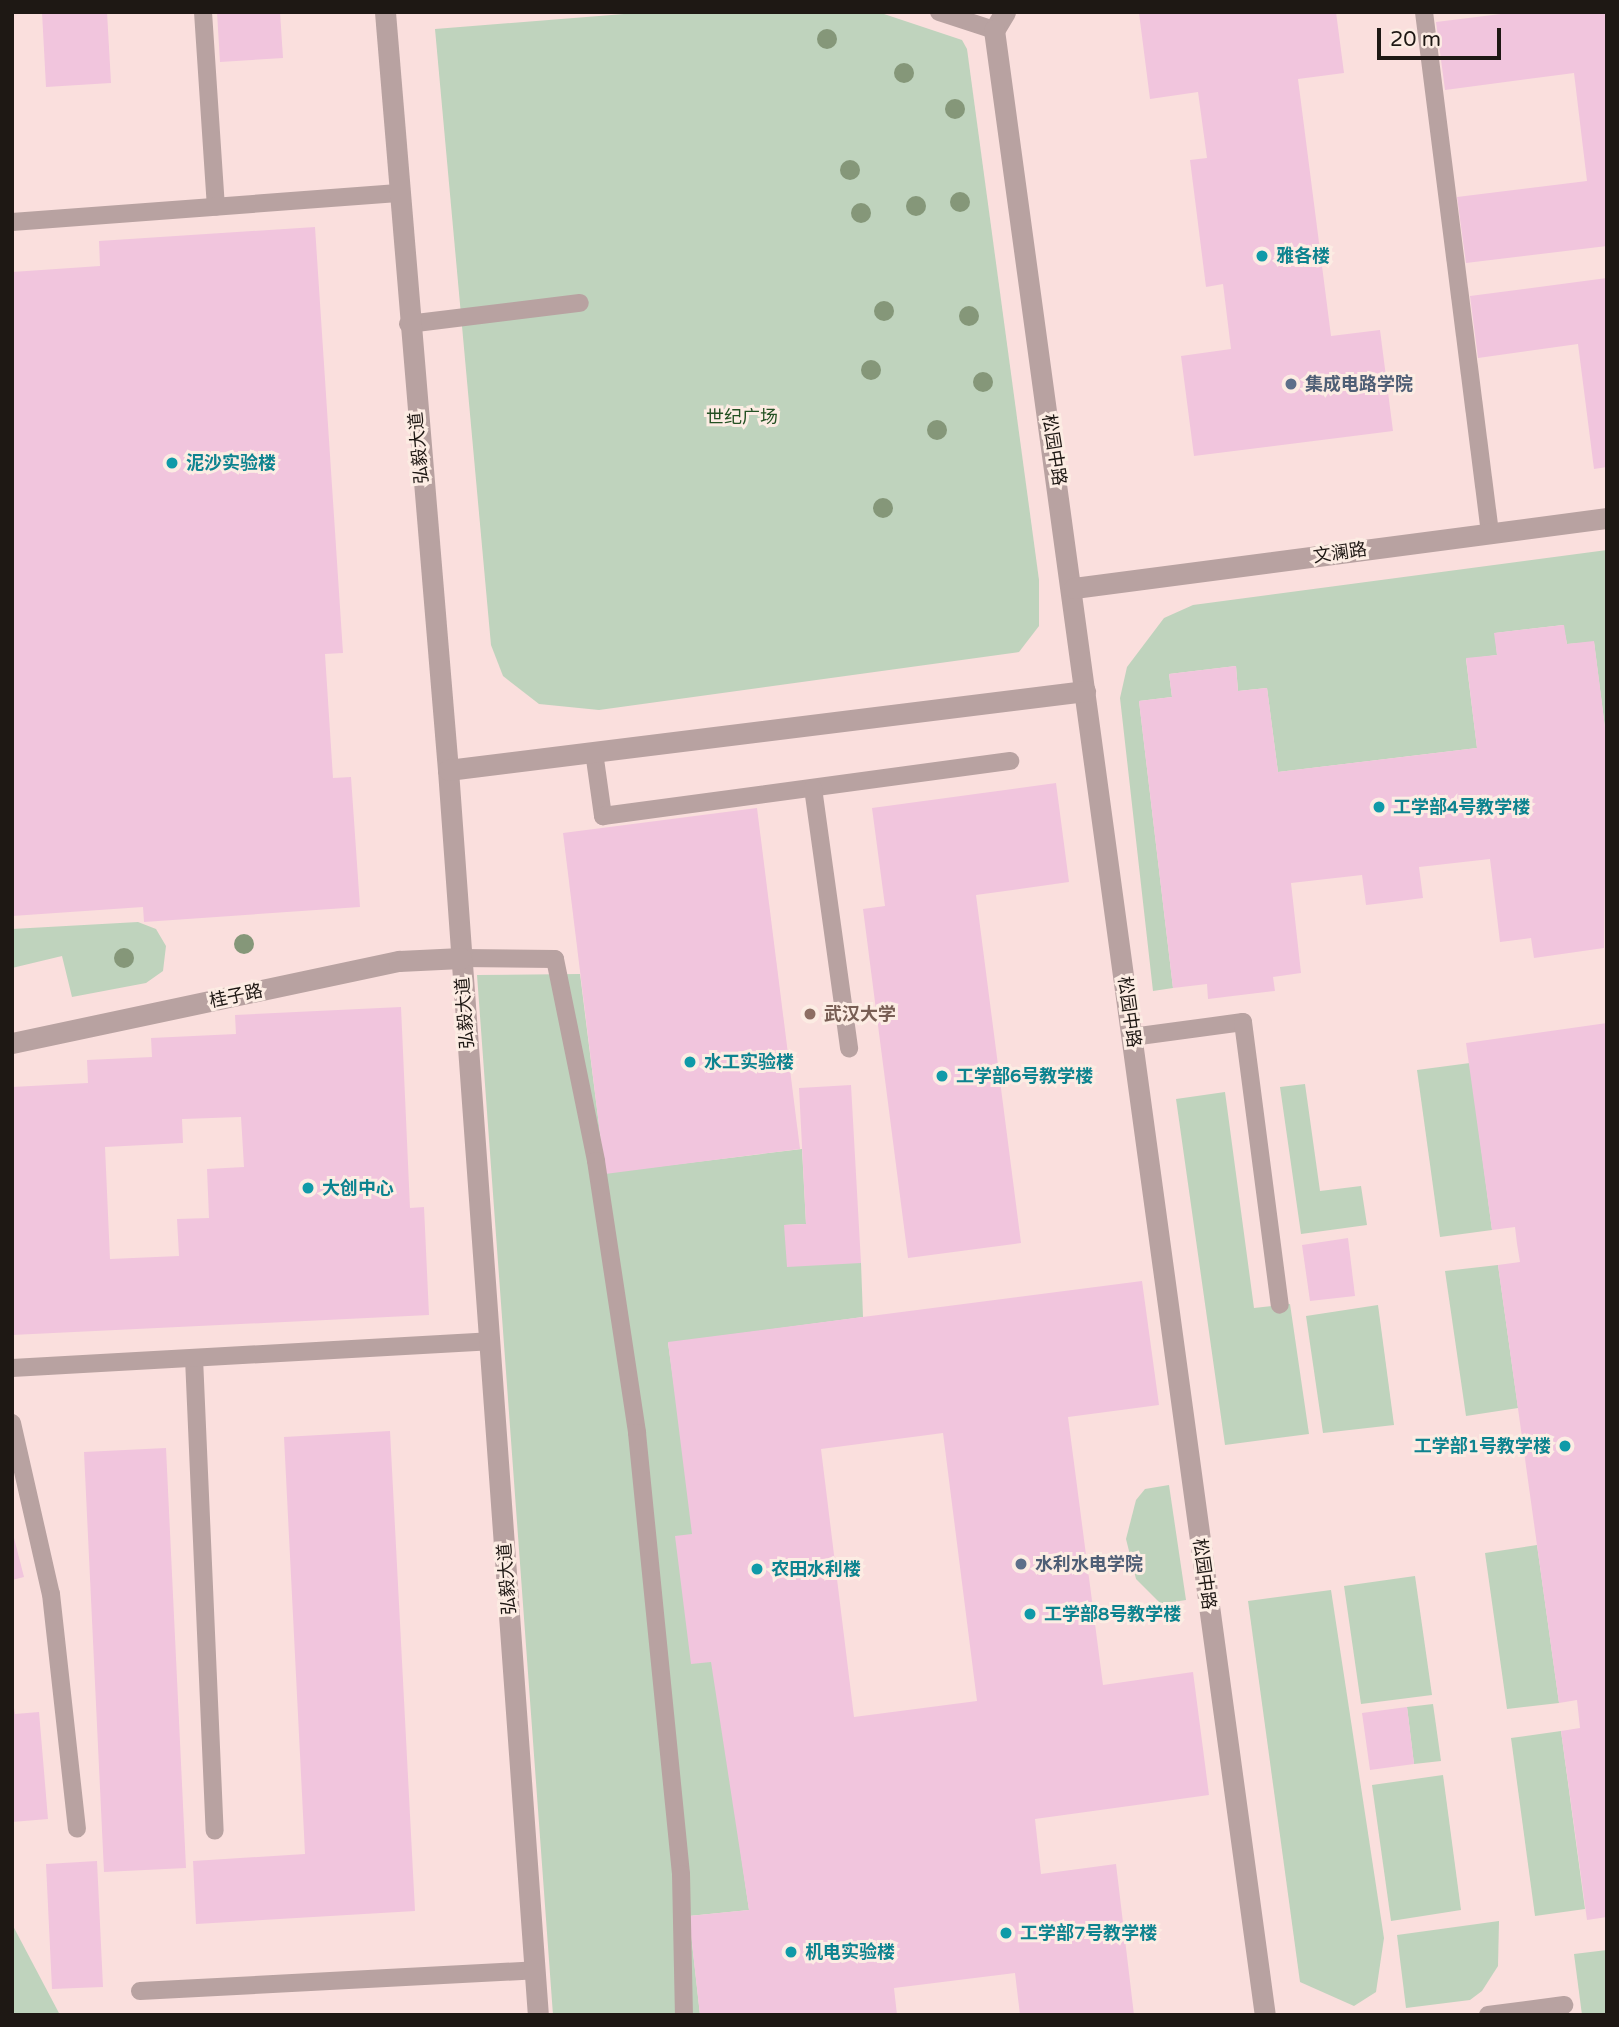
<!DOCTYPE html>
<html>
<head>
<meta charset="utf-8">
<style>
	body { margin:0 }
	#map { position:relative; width:1619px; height:2027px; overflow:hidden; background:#fcece3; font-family:"Varela Round","Noto Sans SC",sans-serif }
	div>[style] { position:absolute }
	.education>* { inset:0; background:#fadfdd }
	.green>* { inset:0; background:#bfd3bd }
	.building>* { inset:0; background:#f1c5dd }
	.lane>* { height:18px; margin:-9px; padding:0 9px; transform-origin:9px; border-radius:9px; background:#b8a2a1 }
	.street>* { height:21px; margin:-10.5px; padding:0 10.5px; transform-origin:10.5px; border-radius:10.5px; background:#b8a2a1 }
	.trees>* { width:20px; height:20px; margin:-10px; border-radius:50%; background:#859779 }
	.dots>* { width:19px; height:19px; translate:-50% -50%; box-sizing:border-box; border:4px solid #fcece3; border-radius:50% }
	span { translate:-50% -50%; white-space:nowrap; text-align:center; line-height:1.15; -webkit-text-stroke:6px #fcece3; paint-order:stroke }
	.culture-label { font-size:18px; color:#0d838f; font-weight:700 }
	.left { translate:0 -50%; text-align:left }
	.right { translate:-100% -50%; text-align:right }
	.service-label { font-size:18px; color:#4e5e75; font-weight:700 }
	.park-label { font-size:18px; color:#245123 }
	.street-label { font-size:18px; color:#1e1814 }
	.education-label { font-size:18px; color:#785e54; font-weight:700 }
	.frame { position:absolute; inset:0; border:14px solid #1e1814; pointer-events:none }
	.scale { position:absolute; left:1377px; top:28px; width:124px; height:32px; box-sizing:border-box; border:4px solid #1e1814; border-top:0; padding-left:9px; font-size:21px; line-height:24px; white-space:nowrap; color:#1e1814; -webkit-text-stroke:5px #fcece3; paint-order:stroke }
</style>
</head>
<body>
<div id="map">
	<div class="education">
		<i style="clip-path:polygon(12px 12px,1607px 12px,1607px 2015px,12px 2015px)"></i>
	</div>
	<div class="green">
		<i style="clip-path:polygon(649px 12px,878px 12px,962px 40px,967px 49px,1039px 580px,1039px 626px,1019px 652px,599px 710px,539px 704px,503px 676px,491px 645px,435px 29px)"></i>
		<i style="clip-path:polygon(1607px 550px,1607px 744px,1594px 642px,1567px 644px,1563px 625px,1495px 633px,1497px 655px,1466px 659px,1477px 748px,1278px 772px,1267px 688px,1238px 691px,1236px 666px,1169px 674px,1172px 697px,1139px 701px,1173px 988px,1153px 991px,1120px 698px,1127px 667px,1164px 618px,1193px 605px)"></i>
		<i style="clip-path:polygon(138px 922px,156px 929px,166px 946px,163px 971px,146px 983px,72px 997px,62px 956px,12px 968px,12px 929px)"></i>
		<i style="clip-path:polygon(580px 974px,605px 1173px,802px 1149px,806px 1224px,784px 1225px,861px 1263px,863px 1317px,668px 1343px,749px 1910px,689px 1916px,700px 2015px,553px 2015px,477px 975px)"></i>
		<i style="clip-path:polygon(1470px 1063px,1492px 1230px,1440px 1237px,1417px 1070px)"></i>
		<i style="clip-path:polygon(1305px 1084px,1320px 1191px,1361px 1186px,1367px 1225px,1301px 1234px,1280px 1087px)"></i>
		<i style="clip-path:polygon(1225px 1092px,1254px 1308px,1290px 1304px,1309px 1434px,1225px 1445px,1176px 1099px)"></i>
		<i style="clip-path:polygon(1498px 1265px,1518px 1408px,1466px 1416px,1445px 1271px)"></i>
		<i style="clip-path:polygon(1378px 1305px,1394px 1425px,1323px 1433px,1306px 1316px)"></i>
		<i style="clip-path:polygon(1169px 1485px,1186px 1600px,1161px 1604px,1136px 1579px,1126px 1539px,1136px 1500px,1145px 1489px)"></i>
		<i style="clip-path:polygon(1537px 1545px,1559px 1703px,1507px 1709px,1485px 1553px)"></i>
		<i style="clip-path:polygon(1415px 1576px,1432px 1695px,1361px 1704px,1344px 1586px)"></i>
		<i style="clip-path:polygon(1331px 1590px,1384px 1938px,1376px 1992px,1354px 2006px,1300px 1982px,1248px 1601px)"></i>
		<i style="clip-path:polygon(1433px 1704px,1441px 1761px,1414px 1764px,1407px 1707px)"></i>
		<i style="clip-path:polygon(1561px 1731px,1585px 1909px,1535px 1916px,1511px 1738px)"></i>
		<i style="clip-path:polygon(1443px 1775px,1461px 1910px,1391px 1921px,1372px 1785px)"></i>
		<i style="clip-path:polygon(1499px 1921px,1498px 1966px,1482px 1991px,1470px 2000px,1406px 2008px,1397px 1935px)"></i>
		<i style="clip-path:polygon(12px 1924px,60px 2015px,12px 2015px)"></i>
		<i style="clip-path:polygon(1607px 1950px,1607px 2015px,1582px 2015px,1574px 1954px)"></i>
	</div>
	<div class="building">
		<i style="clip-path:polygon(42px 12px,107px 12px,111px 83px,46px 87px)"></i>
		<i style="clip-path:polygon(217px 12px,280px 12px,283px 58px,220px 62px)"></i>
		<i style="clip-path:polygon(1336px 12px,1344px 73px,1298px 79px,1331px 336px,1380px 330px,1393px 431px,1194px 456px,1181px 356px,1231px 349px,1223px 284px,1206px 287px,1190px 160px,1207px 158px,1198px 92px,1150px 99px,1139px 13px)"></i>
		<i style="clip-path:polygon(1517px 12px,1607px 12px,1607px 246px,1466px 263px,1457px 197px,1587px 181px,1574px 73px,1445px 90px,1436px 22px)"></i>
		<i style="clip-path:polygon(315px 227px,343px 653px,325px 654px,333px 778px,351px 777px,360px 907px,144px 922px,143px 907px,12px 916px,12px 272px,100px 266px,99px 241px)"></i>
		<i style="clip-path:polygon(1607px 278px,1607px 467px,1594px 469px,1578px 344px,1478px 358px,1470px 296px)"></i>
		<i style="clip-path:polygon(1564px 625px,1567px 644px,1594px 641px,1607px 743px,1604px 948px,1534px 958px,1531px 938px,1500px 942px,1490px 859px,1419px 867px,1423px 898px,1392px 902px,1366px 905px,1362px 875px,1291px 883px,1301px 973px,1273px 977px,1275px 991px,1208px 999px,1207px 984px,1173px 988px,1139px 701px,1172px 697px,1169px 674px,1236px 666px,1238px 691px,1267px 688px,1278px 772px,1477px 748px,1466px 658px,1497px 655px,1494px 633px)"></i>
		<i style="clip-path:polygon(1056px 783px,1069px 882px,976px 895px,1021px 1243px,908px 1258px,863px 909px,885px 906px,872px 808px)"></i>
		<i style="clip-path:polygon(757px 808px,800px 1149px,605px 1174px,563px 833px)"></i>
		<i style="clip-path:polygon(evenodd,401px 1007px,410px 1208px,424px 1207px,429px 1315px,12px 1335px,12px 1087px,88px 1083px,87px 1060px,152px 1057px,151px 1038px,236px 1034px,235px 1015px,401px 1007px,241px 1117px,244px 1167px,207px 1169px,209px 1218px,177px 1219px,179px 1256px,110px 1259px,105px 1147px,183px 1143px,182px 1119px,241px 1117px)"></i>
		<i style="clip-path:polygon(1607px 1023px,1607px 1917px,1587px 1920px,1561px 1731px,1580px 1728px,1577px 1700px,1559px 1703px,1498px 1265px,1520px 1262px,1517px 1244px,1515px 1227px,1492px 1230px,1466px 1043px)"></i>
		<i style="clip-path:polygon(851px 1085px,861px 1263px,787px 1267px,784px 1225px,806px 1224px,799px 1088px)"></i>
		<i style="clip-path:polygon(1348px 1238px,1355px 1296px,1310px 1301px,1302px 1245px)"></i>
		<i style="clip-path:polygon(evenodd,1142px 1281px,1159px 1405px,1068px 1417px,1103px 1685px,1193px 1672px,1209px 1795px,1035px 1819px,1041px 1874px,1116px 1864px,1134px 2015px,1020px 2015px,1015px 1973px,894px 1988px,897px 2015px,700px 2015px,689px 1916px,749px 1910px,711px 1662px,691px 1664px,675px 1536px,692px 1534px,668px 1342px,1142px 1281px,943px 1433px,977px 1701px,854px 1717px,821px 1449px,943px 1433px)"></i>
		<i style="clip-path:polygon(390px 1431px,415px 1911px,196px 1924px,193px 1861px,305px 1854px,284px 1437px)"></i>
		<i style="clip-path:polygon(166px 1448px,186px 1868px,104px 1872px,84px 1452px)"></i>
		<i style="clip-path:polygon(12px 1530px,24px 1577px,12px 1580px)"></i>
		<i style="clip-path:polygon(1407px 1707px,1414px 1764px,1370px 1770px,1362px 1713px)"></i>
		<i style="clip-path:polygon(14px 1708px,15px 1714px,39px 1712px,48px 1819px,12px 1822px)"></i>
		<i style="clip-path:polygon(97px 1861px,103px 1987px,52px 1989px,46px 1864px)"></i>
	</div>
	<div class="lane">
		<i style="left:203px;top:12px;width:195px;rotate:86.2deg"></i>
		<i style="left:939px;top:12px;width:58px;rotate:18.1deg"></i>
		<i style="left:1424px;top:12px;width:525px;rotate:82.78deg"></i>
		<i style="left:12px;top:222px;width:387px;rotate:-4.3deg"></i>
		<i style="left:408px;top:324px;width:173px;rotate:-7deg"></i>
		<i style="left:594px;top:752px;width:65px;rotate:82deg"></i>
		<i style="left:603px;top:816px;width:411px;rotate:-7.7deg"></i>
		<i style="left:813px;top:788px;width:263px;rotate:82.1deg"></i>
		<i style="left:461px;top:958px;width:94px;rotate:0.6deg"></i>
		<i style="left:555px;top:959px;width:206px;rotate:78.5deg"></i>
		<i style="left:596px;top:1161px;width:275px;rotate:81.4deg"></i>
		<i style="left:637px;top:1433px;width:443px;rotate:84.3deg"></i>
		<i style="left:681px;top:1874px;width:141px;rotate:88.8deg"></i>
		<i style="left:1132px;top:1037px;width:112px;rotate:-7.7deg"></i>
		<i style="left:1243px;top:1022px;width:285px;rotate:82.6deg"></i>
		<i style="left:194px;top:1358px;width:473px;rotate:87.5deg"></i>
		<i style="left:12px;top:1368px;width:478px;rotate:-3.2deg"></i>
		<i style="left:12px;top:1423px;width:175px;rotate:77.2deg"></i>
		<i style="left:51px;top:1594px;width:236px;rotate:83.7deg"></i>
		<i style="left:140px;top:1991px;width:396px;rotate:-3deg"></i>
		<i style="left:1488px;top:2015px;width:77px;rotate:-7.5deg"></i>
	</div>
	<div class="street">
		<i style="left:385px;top:12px;width:761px;rotate:85.25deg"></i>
		<i style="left:448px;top:770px;width:1248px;rotate:85.87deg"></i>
		<i style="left:1005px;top:12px;width:21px;rotate:121deg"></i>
		<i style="left:994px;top:30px;width:2003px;rotate:82.23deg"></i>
		<i style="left:1074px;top:588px;width:538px;rotate:-7.48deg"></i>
		<i style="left:448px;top:770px;width:642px;rotate:-7.07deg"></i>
		<i style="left:12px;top:1043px;width:396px;rotate:-12deg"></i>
		<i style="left:399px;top:961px;width:62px;rotate:-2.8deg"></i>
	</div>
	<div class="trees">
		<i style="left:827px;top:39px"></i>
		<i style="left:904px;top:73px"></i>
		<i style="left:955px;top:109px"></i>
		<i style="left:850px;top:170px"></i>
		<i style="left:960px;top:202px"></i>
		<i style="left:916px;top:206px"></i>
		<i style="left:861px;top:213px"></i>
		<i style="left:884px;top:311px"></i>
		<i style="left:969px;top:316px"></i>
		<i style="left:871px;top:370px"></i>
		<i style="left:983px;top:382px"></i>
		<i style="left:937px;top:430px"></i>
		<i style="left:883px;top:508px"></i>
		<i style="left:244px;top:944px"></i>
		<i style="left:124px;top:958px"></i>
	</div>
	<div class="dots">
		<i style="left:1262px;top:256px;background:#0f9aa8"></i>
		<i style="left:1291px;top:384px;background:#5c6f8a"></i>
		<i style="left:172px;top:463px;background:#0f9aa8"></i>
		<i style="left:1379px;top:807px;background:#0f9aa8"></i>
		<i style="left:810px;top:1014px;background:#8d6e63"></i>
		<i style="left:690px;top:1062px;background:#0f9aa8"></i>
		<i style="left:942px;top:1076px;background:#0f9aa8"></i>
		<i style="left:308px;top:1188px;background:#0f9aa8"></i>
		<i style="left:1565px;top:1446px;background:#0f9aa8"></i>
		<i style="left:1021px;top:1564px;background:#5c6f8a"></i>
		<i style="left:757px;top:1569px;background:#0f9aa8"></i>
		<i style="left:1030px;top:1614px;background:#0f9aa8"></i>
		<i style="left:1006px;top:1933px;background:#0f9aa8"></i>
		<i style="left:791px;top:1952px;background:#0f9aa8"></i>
	</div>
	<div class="culture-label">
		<span class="left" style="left:1276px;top:256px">雅各楼</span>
		<span class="left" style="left:186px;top:463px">泥沙实验楼</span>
		<span class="left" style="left:1393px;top:807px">工学部4号教学楼</span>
		<span class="left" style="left:704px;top:1062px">水工实验楼</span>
		<span class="left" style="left:956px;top:1076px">工学部6号教学楼</span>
		<span class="left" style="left:322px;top:1188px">大创中心</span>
		<span class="right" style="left:1551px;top:1446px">工学部1号教学楼</span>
		<span class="left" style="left:771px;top:1569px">农田水利楼</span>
		<span class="left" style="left:1044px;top:1614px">工学部8号教学楼</span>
		<span class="left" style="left:1020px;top:1933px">工学部7号教学楼</span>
		<span class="left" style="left:805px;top:1952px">机电实验楼</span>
	</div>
	<div class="service-label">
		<span class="left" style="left:1305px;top:384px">集成电路学院</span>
		<span class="left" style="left:1035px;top:1564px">水利水电学院</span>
	</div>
	<div class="park-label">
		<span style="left:742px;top:417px">世纪广场</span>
	</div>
	<div class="street-label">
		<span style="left:419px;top:448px;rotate:-95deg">弘毅大道</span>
		<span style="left:1054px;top:450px;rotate:81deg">松园中路</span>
		<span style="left:1340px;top:553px;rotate:-8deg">文澜路</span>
		<span style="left:236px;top:996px;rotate:-12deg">桂子路</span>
		<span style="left:1129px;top:1012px;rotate:82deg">松园中路</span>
		<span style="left:465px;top:1013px;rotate:-94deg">弘毅大道</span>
		<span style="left:1204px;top:1574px;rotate:82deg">松园中路</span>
		<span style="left:507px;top:1579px;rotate:-94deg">弘毅大道</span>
	</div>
	<div class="education-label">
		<span class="left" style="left:824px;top:1014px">武汉大学</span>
	</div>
	<div class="frame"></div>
	<div class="scale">20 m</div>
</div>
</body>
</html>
